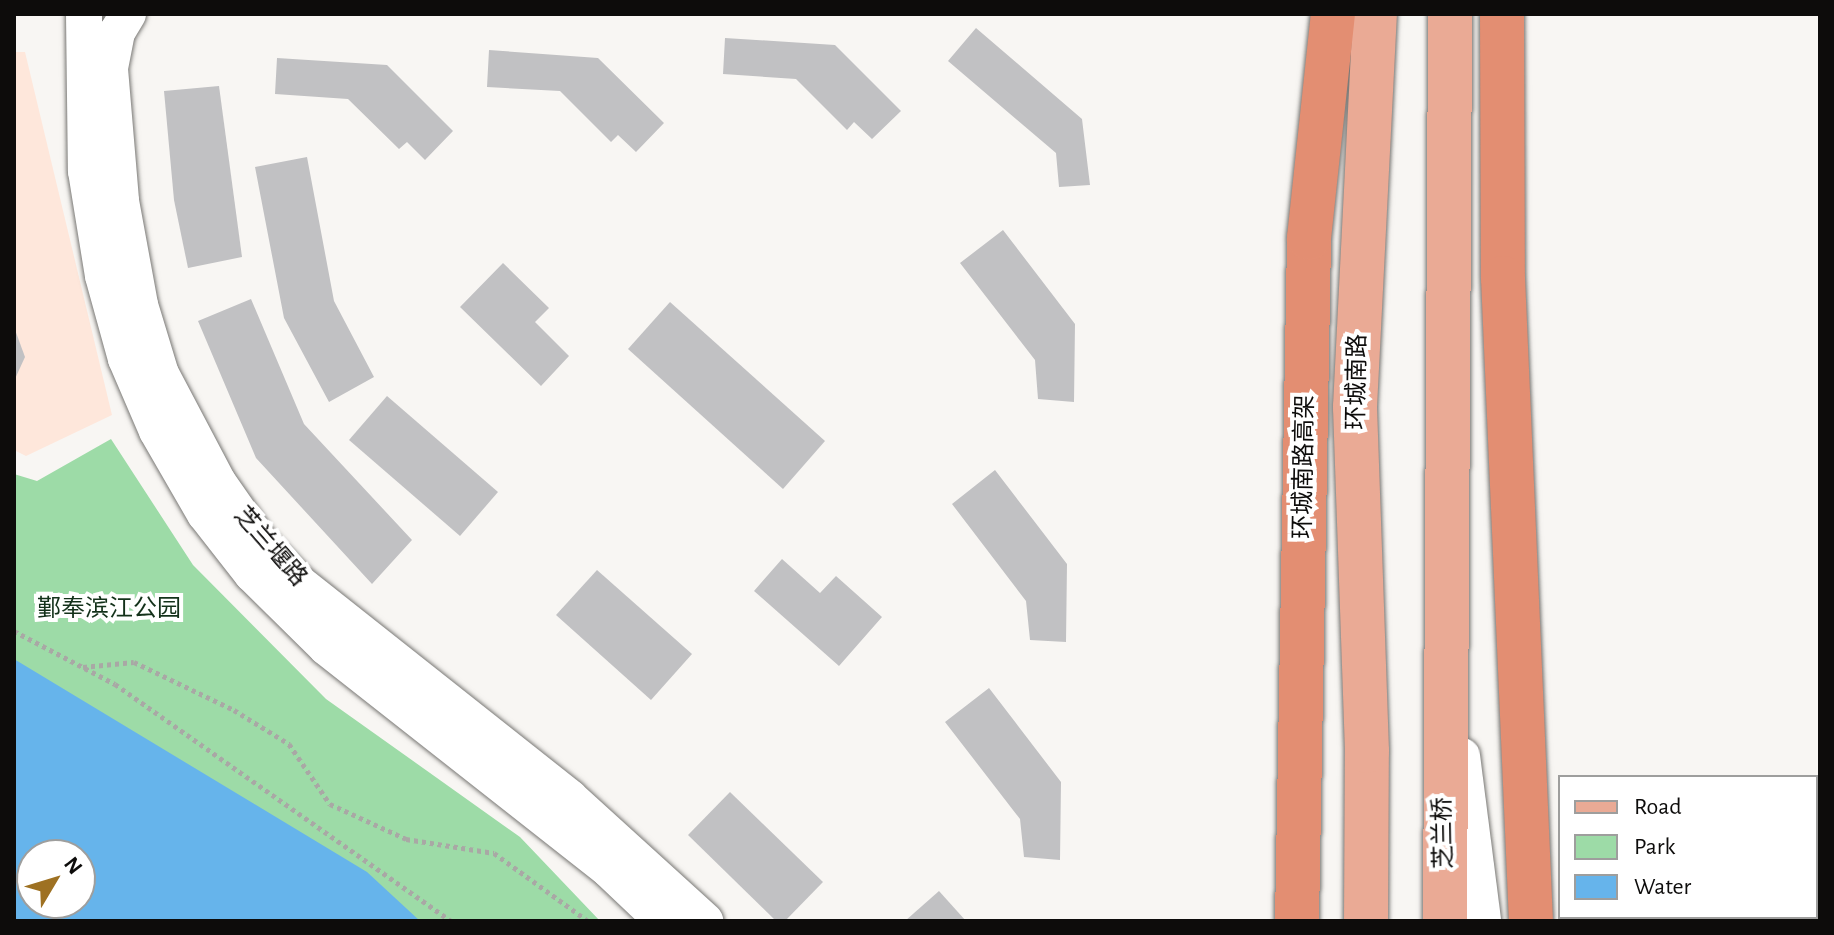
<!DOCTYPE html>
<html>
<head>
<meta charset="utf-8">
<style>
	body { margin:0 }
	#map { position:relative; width:1834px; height:935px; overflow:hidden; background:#f8f6f3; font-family:"Alegreya Sans","Noto Sans SC",sans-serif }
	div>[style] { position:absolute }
	.education>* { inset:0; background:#fee7db }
	.green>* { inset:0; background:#9ddba7 }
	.water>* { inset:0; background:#66b4eb }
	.building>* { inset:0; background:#c1c1c3 }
	.path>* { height:5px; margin-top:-2.5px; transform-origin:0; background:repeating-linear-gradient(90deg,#a9a8a5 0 4px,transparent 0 8px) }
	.roads { filter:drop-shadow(0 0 2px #797875) drop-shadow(0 0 2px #797875) }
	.tertiary>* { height:36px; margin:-18px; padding:0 18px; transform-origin:18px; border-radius:18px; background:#fff }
	.primary>* { height:44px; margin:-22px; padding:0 22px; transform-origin:22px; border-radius:22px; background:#eaaa95 }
	.trunk>* { height:44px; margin:-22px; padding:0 22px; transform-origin:22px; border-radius:22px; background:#e38e72 }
	span { translate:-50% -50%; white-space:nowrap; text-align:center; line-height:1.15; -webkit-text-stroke:8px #fff; paint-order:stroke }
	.street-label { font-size:24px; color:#0d0c0b }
	.park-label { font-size:24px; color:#13311a }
	.frame { position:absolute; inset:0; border:16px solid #0d0c0b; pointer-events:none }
	.legend { position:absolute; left:1558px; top:775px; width:260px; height:144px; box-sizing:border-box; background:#fff; border:2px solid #9e9e9d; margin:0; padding:10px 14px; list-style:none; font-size:24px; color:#0d0c0b }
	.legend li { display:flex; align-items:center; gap:16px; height:40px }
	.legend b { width:40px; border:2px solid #9e9e9d }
	.north { position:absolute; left:16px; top:839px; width:80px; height:80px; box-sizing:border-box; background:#fff; border:2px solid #9e9e9d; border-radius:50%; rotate:52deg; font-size:22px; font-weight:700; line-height:32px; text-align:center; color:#0d0c0b }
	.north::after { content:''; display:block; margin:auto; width:28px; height:36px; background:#9e7122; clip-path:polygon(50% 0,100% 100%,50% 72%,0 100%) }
</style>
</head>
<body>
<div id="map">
	<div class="education">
		<i style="clip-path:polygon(14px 52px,25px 52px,112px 415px,26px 456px,14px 450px)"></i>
	</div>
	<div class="green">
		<i style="clip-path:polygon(111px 439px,193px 565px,326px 699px,520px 837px,600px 921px,395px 921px,14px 665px,14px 474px,37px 481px)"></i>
	</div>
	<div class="water">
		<i style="clip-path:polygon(evenodd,14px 659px,367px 872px,420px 921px,14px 921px,14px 659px,32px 855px,80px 855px,80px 903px,32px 903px,32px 855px)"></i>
	</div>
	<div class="building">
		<i style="clip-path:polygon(976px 28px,1082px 119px,1090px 185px,1059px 187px,1056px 153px,948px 61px)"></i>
		<i style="clip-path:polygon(725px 38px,835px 45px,901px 111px,872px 139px,854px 122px,847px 130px,796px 79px,723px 74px)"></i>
		<i style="clip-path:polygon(489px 50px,598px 58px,664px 123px,636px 152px,618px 135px,611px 142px,560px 91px,487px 87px)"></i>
		<i style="clip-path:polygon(277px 58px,387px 65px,453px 131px,425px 160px,407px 142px,399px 149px,348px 99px,275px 94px)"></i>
		<i style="clip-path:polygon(219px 86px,242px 257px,188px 268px,174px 200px,164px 91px)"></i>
		<i style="clip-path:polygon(307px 157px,334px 301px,374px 377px,329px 402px,284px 318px,255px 167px)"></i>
		<i style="clip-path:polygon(1003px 230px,1075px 324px,1074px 402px,1038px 399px,1035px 360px,960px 263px)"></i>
		<i style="clip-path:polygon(503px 263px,549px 308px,535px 322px,569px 356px,541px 386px,460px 307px)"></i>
		<i style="clip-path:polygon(251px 299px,304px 424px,412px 540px,372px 584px,256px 458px,198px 321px)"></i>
		<i style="clip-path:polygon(670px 302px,825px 441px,783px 489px,628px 349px)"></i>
		<i style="clip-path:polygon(14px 327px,25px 357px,14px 381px)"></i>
		<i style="clip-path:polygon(387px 396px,498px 492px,460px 536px,349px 440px)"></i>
		<i style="clip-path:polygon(995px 470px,1067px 564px,1066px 642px,1030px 640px,1026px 601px,952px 504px)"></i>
		<i style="clip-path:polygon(782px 559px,820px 593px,836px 576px,882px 617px,839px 666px,754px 591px)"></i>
		<i style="clip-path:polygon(597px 570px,692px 654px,651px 700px,556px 615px)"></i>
		<i style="clip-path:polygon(989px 688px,1061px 782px,1060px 860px,1024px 857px,1020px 819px,945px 722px)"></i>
		<i style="clip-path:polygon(730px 792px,823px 882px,785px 921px,776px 921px,688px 835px)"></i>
		<i style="clip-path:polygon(939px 891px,966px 921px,905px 921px)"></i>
	</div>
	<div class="path">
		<i style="left:14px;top:631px;width:114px;rotate:27.7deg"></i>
		<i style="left:115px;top:684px;width:411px;rotate:35.2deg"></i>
		<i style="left:83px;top:667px;width:51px;rotate:-5.6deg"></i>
		<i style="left:134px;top:662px;width:111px;rotate:25.6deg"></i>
		<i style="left:234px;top:710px;width:65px;rotate:31.7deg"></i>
		<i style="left:289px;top:744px;width:73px;rotate:55.7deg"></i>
		<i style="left:330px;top:804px;width:84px;rotate:24.7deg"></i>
		<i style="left:406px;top:839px;width:89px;rotate:9deg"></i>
		<i style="left:494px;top:853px;width:116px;rotate:35.9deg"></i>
	</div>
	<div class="roads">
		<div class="tertiary">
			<i style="left:84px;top:14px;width:157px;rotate:89.3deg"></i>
			<i style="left:86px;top:171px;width:106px;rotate:80.8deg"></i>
			<i style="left:103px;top:276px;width:86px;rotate:74.5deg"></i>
			<i style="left:126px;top:359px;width:78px;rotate:66.7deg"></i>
			<i style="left:157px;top:431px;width:96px;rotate:60deg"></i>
			<i style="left:205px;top:514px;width:76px;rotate:51.9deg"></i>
			<i style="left:252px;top:574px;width:104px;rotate:44.6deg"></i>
			<i style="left:326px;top:647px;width:360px;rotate:38.2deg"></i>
			<i style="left:609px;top:870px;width:74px;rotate:43.4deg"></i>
			<i style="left:128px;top:14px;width:21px;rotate:121deg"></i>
			<i style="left:117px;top:32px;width:38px;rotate:101deg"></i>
			<i style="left:110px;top:69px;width:132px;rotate:85.2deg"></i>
			<i style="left:121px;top:201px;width:106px;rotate:79.6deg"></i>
			<i style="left:140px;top:305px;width:72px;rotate:73.1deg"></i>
			<i style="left:161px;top:374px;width:122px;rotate:62.2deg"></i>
			<i style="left:218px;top:482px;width:72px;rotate:55.2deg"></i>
			<i style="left:259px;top:541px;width:58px;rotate:46.4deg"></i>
			<i style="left:299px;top:583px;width:346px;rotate:38.4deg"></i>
			<i style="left:570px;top:798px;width:183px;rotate:42.3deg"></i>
			<i style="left:1462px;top:756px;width:166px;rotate:82.7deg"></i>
		</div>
		<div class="primary">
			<i style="left:1366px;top:921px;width:170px;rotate:-89.7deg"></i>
			<i style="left:1367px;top:751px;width:344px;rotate:-92deg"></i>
			<i style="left:1355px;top:407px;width:394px;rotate:-87.1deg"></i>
			<i style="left:1445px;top:921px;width:907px;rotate:-89.68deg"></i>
		</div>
		<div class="trunk">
			<i style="left:1502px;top:14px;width:264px;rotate:89.8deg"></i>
			<i style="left:1503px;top:278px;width:644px;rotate:87.51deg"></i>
			<i style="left:1297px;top:921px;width:683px;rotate:-88.99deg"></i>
			<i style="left:1309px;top:238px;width:225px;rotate:-83.9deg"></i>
		</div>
	</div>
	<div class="street-label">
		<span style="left:1358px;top:382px;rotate:-89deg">环城南路</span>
		<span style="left:1305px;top:467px;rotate:-89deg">环城南路高架</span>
		<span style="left:270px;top:547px;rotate:49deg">芝兰堰路</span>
		<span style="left:1444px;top:833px;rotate:-91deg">芝兰桥</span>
	</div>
	<div class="park-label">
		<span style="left:109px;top:610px">鄞奉滨江公园</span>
	</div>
	<div class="frame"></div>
	<ul class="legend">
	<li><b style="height:10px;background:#eaaa95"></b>Road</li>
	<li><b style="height:22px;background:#9ddba7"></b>Park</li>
	<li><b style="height:22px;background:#66b4eb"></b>Water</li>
	</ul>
	<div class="north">N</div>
</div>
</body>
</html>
